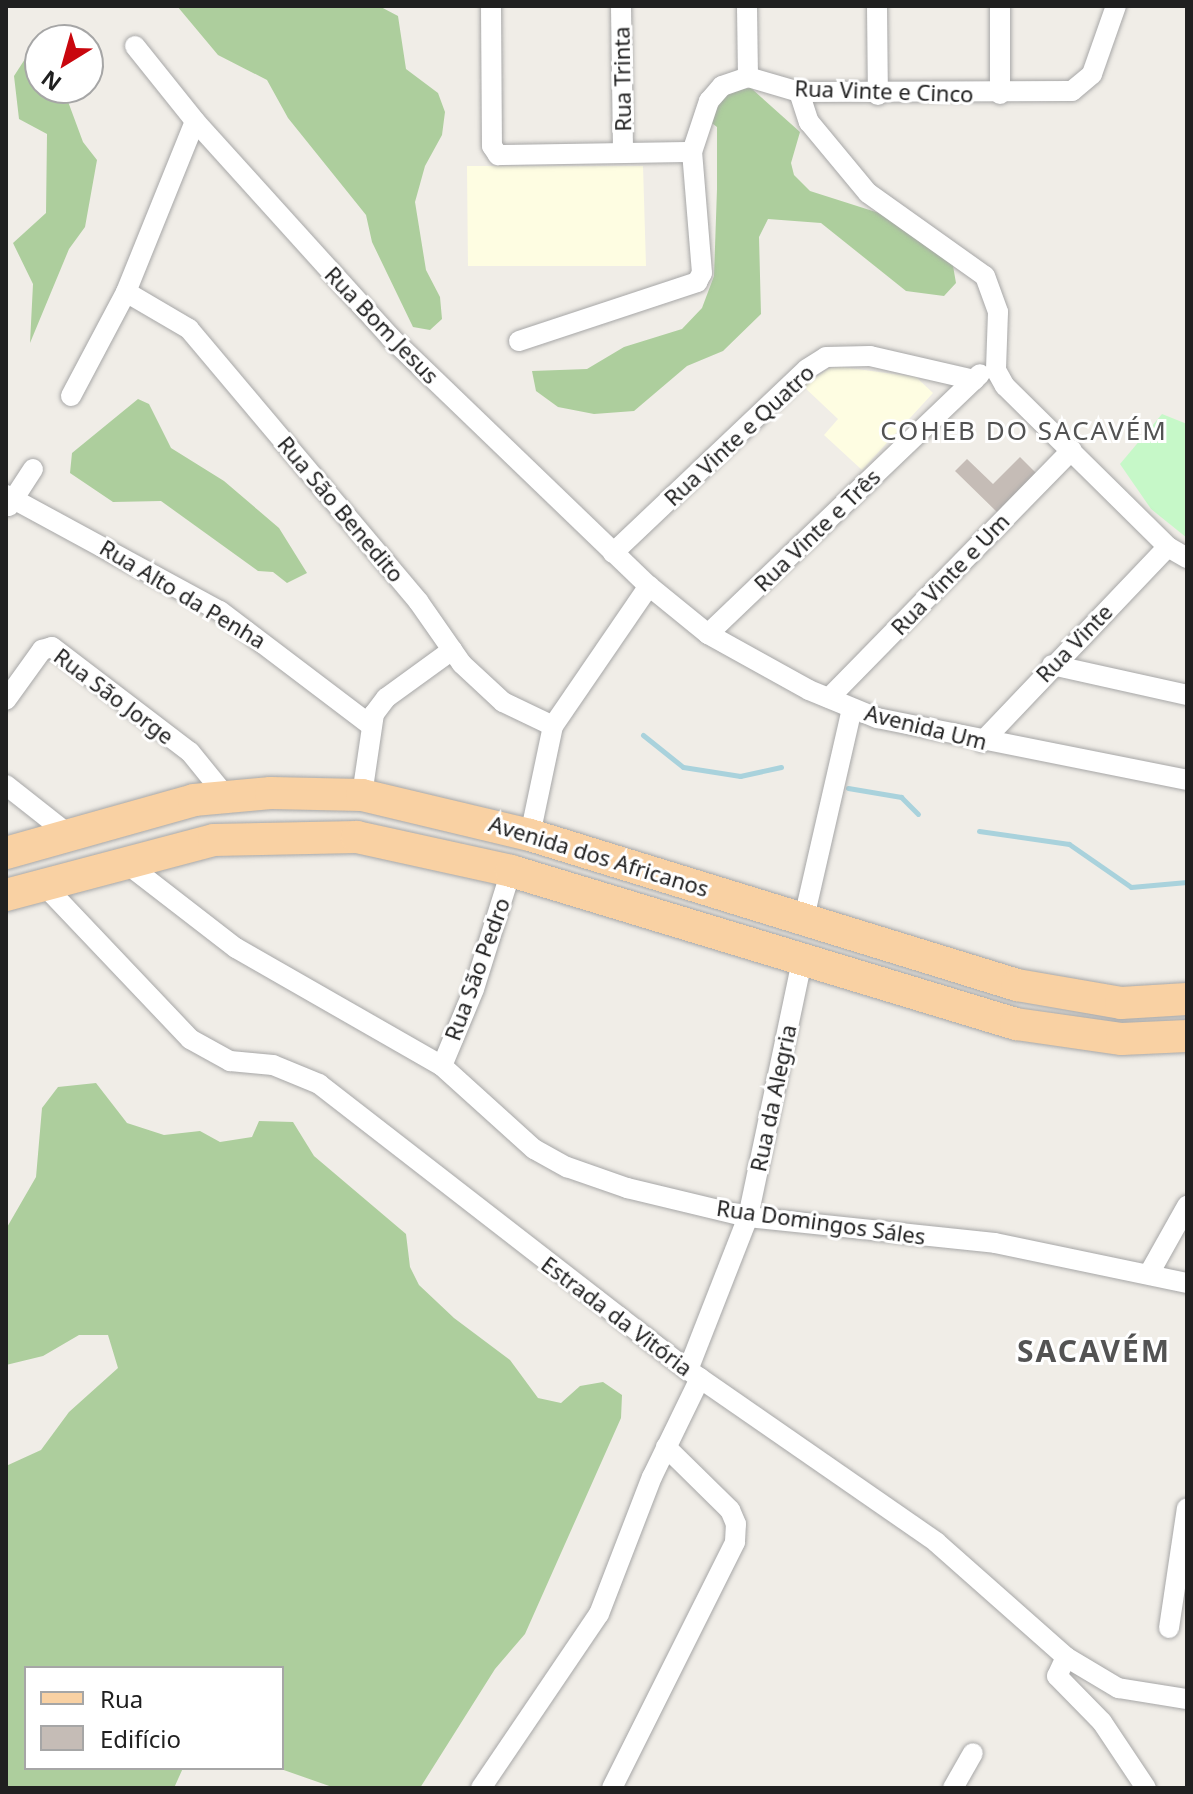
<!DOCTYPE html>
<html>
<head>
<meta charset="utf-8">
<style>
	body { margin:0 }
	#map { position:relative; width:1193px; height:1794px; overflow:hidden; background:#f0ede7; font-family:"Noto Sans",sans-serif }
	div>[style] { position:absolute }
	.education>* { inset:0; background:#fefde2 }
	.forest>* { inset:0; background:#adce9d }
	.park>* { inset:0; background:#c6f8c8 }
	.stream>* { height:5px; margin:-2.5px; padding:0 2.5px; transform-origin:2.5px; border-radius:2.5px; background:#a9d2dc }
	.building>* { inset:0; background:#c5bcb6 }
	.roads { filter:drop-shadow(0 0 2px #a7a7a7) drop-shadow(0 0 2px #a7a7a7) }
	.street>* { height:20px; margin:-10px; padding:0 10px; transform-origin:10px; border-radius:10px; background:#fff }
	.primary>* { height:32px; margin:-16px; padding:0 16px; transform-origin:16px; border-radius:16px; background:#f9d1a3 }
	span { translate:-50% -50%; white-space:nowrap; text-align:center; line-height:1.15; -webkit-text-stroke:6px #fff; paint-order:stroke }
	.street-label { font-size:22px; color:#202020 }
	.quarter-label { font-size:26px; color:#535353; letter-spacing:2px }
	.district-label { font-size:30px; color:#535353; font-weight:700; letter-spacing:2px }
	.frame { position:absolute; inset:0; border:8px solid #202020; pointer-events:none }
	.legend { position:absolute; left:24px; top:1666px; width:260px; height:104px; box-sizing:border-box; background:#fff; border:2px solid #a6a6a6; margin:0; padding:10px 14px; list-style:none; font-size:24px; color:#202020 }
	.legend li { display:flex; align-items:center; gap:16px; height:40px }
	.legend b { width:40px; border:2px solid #a6a6a6 }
	.north { position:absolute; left:24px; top:24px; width:80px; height:80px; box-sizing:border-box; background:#fff; border:2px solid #a6a6a6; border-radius:50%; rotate:217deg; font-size:22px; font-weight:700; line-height:32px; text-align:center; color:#202020 }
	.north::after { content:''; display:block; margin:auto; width:28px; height:36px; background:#c9070e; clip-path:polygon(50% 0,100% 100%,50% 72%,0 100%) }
</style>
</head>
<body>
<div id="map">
	<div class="education">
		<i style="clip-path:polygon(467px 166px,643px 166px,646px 266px,468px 266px)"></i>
		<i style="clip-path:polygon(842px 367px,916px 377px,933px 393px,862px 470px,824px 435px,838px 419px,803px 386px,830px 368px)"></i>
	</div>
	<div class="forest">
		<i style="clip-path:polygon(177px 6px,379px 6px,398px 16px,406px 69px,438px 93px,445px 112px,442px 135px,425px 166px,415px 202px,426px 270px,440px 297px,442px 319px,430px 330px,413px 327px,372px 242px,366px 215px,288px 118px,267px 80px,218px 55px)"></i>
		<i style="clip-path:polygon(48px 33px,58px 40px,40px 40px,40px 88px,63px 88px,83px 142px,97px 160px,85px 227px,69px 249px,30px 343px,33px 284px,13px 243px,46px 213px,47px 134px,19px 119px,14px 76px,36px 42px)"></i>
		<i style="clip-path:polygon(751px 88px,800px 132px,791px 163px,794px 175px,810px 191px,879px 213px,952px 260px,956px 283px,944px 296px,906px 291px,821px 223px,768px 219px,759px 237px,761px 314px,723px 351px,687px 366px,634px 411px,594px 414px,558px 407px,536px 391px,532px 371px,587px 369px,624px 347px,682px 329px,702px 308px,714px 276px,717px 189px,717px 127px,708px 120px,714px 103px,734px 90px)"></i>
		<i style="clip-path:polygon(138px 399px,149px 404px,171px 448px,224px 481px,279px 528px,307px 573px,287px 583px,273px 572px,258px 571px,161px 501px,113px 502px,70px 473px,72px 453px)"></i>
		<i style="clip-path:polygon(96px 1083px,127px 1123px,164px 1135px,200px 1131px,220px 1142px,252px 1137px,259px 1121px,293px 1122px,314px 1156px,406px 1234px,410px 1267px,419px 1285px,454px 1318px,510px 1360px,538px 1398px,561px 1403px,580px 1386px,603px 1382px,622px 1395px,621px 1418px,525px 1634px,495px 1669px,420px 1788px,335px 1788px,278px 1768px,282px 1768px,282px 1668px,26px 1668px,26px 1768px,183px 1768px,174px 1788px,6px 1788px,6px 1466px,41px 1450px,69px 1412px,118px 1368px,108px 1335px,79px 1335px,43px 1356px,6px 1365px,6px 1229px,36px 1177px,42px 1108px,58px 1087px)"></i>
	</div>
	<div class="park">
		<i style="clip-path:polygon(1162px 414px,1187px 424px,1187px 538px,1151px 509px,1120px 464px)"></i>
	</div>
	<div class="stream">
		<i style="left:643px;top:735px;width:51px;rotate:38.7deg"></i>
		<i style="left:683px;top:767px;width:58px;rotate:9deg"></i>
		<i style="left:740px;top:776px;width:42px;rotate:-12.4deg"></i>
		<i style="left:848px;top:788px;width:54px;rotate:9.6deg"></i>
		<i style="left:901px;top:797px;width:24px;rotate:45deg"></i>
		<i style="left:979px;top:831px;width:91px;rotate:8.2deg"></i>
		<i style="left:1069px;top:844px;width:75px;rotate:34.7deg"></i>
		<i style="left:1131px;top:887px;width:56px;rotate:-5.1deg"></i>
	</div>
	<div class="building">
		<i style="clip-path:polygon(1020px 457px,1037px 474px,999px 514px,955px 471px,967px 459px,993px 484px)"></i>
	</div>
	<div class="roads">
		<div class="street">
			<i style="left:491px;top:6px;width:140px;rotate:89.6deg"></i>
			<i style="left:492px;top:146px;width:11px;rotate:56deg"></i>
			<i style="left:498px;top:155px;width:194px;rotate:-0.9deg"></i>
			<i style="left:621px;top:6px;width:147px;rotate:89.2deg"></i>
			<i style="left:747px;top:6px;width:71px;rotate:89.2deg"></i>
			<i style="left:877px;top:6px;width:89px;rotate:89.4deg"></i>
			<i style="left:135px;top:46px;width:96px;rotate:51.3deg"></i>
			<i style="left:195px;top:121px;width:292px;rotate:47.9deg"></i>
			<i style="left:391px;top:338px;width:358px;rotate:43.9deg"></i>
			<i style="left:649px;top:586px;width:76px;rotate:39.1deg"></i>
			<i style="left:708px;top:634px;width:115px;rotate:29deg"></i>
			<i style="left:809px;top:690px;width:74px;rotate:22.4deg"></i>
			<i style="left:877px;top:718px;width:316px;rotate:11.3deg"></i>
			<i style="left:799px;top:92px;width:32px;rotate:72deg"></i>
			<i style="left:809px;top:122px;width:92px;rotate:50.3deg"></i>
			<i style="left:868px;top:193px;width:143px;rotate:35.4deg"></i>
			<i style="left:985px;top:276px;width:38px;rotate:70deg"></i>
			<i style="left:998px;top:312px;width:58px;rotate:92deg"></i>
			<i style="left:996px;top:370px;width:18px;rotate:61deg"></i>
			<i style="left:1005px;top:386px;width:229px;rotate:44.6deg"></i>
			<i style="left:1168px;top:547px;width:22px;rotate:30deg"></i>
			<i style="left:1000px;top:94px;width:88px;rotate:-90deg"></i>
			<i style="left:126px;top:292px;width:73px;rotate:30.4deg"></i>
			<i style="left:189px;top:329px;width:356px;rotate:49.9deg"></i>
			<i style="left:418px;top:601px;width:77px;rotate:55.1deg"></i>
			<i style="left:462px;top:664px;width:56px;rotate:42.8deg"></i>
			<i style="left:503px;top:702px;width:55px;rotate:25.6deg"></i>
			<i style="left:519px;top:341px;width:188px;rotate:-18.3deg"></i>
			<i style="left:697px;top:282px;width:10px;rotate:-61deg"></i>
			<i style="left:702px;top:273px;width:121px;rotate:-94.7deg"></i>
			<i style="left:692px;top:152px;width:54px;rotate:-71.6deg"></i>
			<i style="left:709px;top:101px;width:20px;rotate:-49deg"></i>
			<i style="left:722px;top:86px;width:28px;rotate:-19deg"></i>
			<i style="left:748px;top:77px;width:53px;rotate:16.4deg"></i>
			<i style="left:799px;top:92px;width:273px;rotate:-0.2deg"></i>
			<i style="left:1072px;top:91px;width:26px;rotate:-40deg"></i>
			<i style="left:1092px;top:74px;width:72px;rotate:-70.6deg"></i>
			<i style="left:71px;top:396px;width:118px;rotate:-62.1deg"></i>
			<i style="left:126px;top:292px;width:184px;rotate:-68deg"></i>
			<i style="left:6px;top:495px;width:243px;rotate:28.5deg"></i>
			<i style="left:220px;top:611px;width:187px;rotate:37.2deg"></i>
			<i style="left:9px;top:506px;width:44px;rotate:-57deg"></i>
			<i style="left:613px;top:553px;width:267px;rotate:-43.5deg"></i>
			<i style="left:807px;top:369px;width:22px;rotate:-32deg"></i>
			<i style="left:826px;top:357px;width:44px;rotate:-1.3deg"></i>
			<i style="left:870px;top:356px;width:107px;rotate:13deg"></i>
			<i style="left:708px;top:634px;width:376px;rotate:-43.7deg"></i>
			<i style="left:1052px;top:665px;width:138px;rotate:12.5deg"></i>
			<i style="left:829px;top:698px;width:347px;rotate:-45.6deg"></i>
			<i style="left:6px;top:700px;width:62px;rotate:-54.2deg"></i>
			<i style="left:42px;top:650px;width:10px;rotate:-17deg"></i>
			<i style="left:52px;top:647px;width:173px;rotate:37.3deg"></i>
			<i style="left:190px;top:752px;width:55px;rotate:50.9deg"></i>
			<i style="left:982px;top:742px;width:269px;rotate:-46.4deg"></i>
			<i style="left:6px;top:785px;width:79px;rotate:38.3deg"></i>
			<i style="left:362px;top:795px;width:82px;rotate:-81.6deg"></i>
			<i style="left:374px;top:714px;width:20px;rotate:-53deg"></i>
			<i style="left:386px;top:698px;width:82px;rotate:-36deg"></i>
			<i style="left:530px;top:835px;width:111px;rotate:-78.1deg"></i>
			<i style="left:553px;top:726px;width:170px;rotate:-55.6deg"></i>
			<i style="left:122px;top:860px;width:144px;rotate:37.7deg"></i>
			<i style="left:236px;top:948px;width:237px;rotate:29.8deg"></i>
			<i style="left:442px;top:1066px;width:124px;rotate:42.1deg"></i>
			<i style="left:534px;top:1149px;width:38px;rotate:29deg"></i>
			<i style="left:567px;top:1167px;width:64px;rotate:19.3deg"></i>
			<i style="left:627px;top:1188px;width:124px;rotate:13.5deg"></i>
			<i style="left:748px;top:1217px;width:248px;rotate:6deg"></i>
			<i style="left:995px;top:1243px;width:196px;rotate:11.8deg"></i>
			<i style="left:43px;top:884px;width:214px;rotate:46.5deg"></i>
			<i style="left:190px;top:1039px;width:46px;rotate:28.8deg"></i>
			<i style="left:230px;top:1061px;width:43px;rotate:5.3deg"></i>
			<i style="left:273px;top:1065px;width:50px;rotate:22.4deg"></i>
			<i style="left:319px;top:1084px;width:467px;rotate:37.8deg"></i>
			<i style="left:688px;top:1370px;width:302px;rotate:34.7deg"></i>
			<i style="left:936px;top:1542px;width:174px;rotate:41.5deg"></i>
			<i style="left:1066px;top:1657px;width:61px;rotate:30.8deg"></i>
			<i style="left:1118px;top:1688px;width:70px;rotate:9.1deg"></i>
			<i style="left:804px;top:918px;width:214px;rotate:-77.1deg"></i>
			<i style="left:442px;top:1066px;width:83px;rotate:-67.4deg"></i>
			<i style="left:474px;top:989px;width:124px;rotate:-72.6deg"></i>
			<i style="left:1150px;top:1272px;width:76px;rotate:-60.7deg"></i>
			<i style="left:688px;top:1370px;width:164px;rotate:-68.6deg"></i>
			<i style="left:748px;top:1217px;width:263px;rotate:-78.1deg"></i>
			<i style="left:1169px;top:1628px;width:121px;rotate:-81.5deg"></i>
			<i style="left:1066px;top:1657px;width:21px;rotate:115deg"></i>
			<i style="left:1057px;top:1676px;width:64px;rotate:45.6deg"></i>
			<i style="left:1102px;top:1722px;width:79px;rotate:56.3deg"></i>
			<i style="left:481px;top:1788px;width:210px;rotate:-55.9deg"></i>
			<i style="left:599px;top:1614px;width:147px;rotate:-68.9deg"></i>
			<i style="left:652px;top:1477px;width:110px;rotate:-64.1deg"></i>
			<i style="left:612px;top:1788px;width:275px;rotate:-63.4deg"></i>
			<i style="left:735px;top:1542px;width:18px;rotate:-87deg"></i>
			<i style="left:736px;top:1524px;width:15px;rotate:-113deg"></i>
			<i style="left:730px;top:1510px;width:90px;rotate:-135.5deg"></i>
			<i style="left:953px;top:1788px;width:40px;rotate:-60.3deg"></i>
		</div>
		<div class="primary">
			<i style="left:6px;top:853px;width:195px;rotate:-15.7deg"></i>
			<i style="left:194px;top:800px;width:77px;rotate:-5.2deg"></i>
			<i style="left:271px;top:793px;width:91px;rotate:1.3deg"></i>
			<i style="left:362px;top:795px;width:173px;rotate:13.4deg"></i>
			<i style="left:530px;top:835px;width:510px;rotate:17.12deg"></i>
			<i style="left:1017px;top:985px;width:106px;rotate:9.8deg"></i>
			<i style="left:1121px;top:1003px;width:66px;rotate:-3.5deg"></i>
			<i style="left:6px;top:895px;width:215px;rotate:-14.8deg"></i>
			<i style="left:214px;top:840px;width:143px;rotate:-1.2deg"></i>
			<i style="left:357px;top:837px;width:158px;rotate:12.4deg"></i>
			<i style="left:511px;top:871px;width:528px;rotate:16.86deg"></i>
			<i style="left:1016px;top:1024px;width:107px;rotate:8.1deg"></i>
			<i style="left:1122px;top:1039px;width:65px;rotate:-2.6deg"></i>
		</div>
	</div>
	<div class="street-label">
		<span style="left:622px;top:79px;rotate:-91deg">Rua Trinta</span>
		<span style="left:884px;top:91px;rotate:2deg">Rua Vinte e Cinco</span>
		<span style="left:382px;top:325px;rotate:46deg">Rua Bom Jesus</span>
		<span style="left:739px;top:435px;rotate:-43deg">Rua Vinte e Quatro</span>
		<span style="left:341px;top:509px;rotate:50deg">Rua São Benedito</span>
		<span style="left:817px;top:530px;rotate:-44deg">Rua Vinte e Três</span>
		<span style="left:950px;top:574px;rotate:-46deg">Rua Vinte e Um</span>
		<span style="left:183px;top:594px;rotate:31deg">Rua Alto da Penha</span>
		<span style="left:1074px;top:643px;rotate:-46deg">Rua Vinte</span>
		<span style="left:114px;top:696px;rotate:37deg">Rua São Jorge</span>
		<span style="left:926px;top:727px;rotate:14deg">Avenida Um</span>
		<span style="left:599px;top:856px;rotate:17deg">Avenida dos Africanos</span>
		<span style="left:477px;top:969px;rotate:-70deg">Rua São Pedro</span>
		<span style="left:773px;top:1098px;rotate:-78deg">Rua da Alegria</span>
		<span style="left:821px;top:1222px;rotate:8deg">Rua Domingos Sáles</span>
		<span style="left:617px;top:1316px;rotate:37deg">Estrada da Vitória</span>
	</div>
	<div class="quarter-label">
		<span style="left:1024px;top:431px">COHEB DO SACAVÉM</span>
	</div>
	<div class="district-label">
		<span style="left:1094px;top:1351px">SACAVÉM</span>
	</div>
	<div class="frame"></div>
	<ul class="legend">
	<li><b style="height:10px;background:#f9d1a3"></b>Rua</li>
	<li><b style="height:22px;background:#c5bcb6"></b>Edifício</li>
	</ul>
	<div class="north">N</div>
</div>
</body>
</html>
